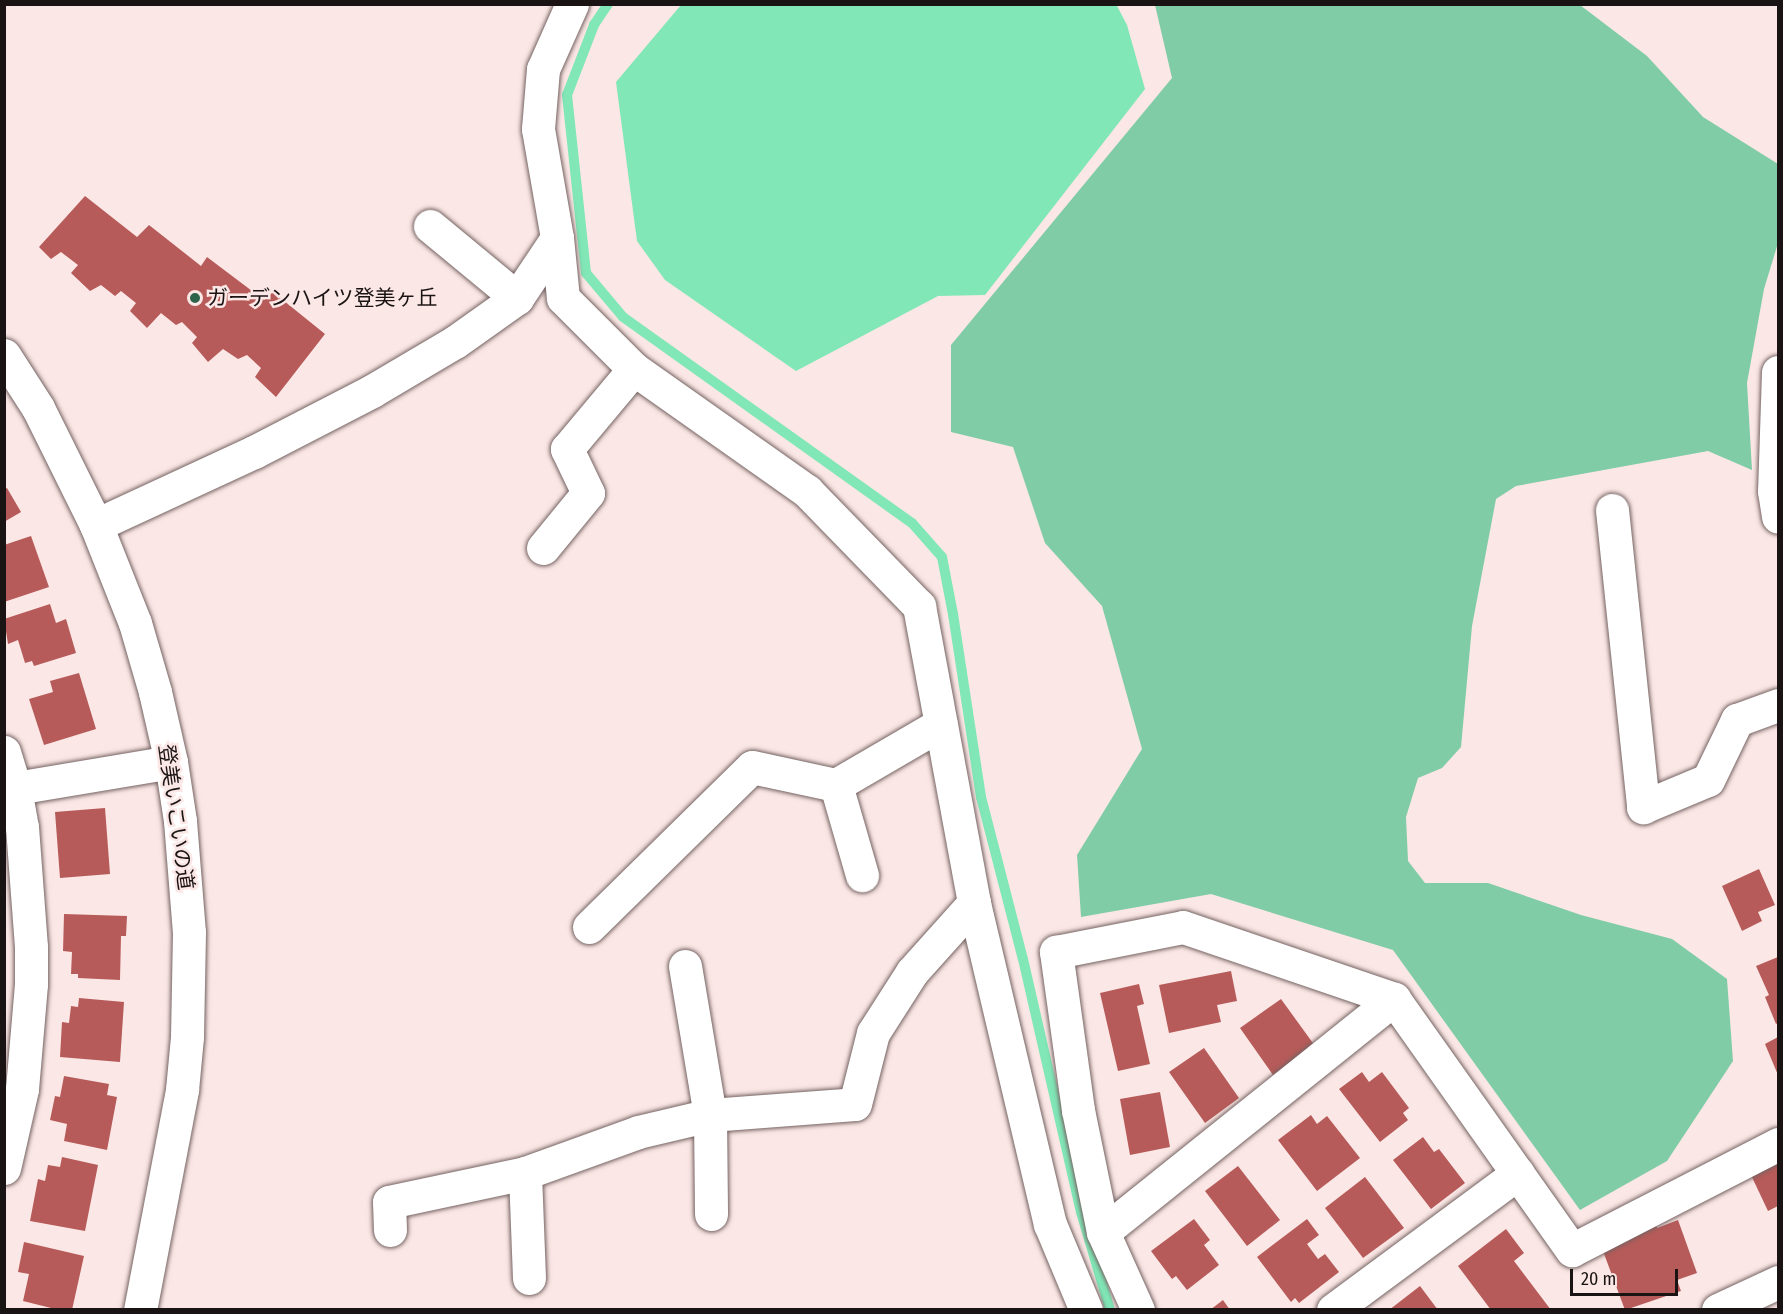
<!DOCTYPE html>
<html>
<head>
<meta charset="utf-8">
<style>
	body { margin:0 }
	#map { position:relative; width:1783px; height:1314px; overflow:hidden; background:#fbe7e5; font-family:"Fira Sans Condensed","Noto Sans JP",sans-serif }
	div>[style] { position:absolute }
	.green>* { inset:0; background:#7fcca6 }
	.water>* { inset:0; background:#81e7b7 }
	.stream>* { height:10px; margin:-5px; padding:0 5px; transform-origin:5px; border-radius:5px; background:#81e7b7 }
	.building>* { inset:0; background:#b65b59 }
	.roads { filter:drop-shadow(0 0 2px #746362) drop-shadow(0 0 2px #746362) }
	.street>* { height:33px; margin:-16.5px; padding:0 16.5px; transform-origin:16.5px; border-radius:16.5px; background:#fff }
	.secondary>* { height:33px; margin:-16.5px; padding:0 16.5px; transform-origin:16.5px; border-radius:16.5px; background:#fff }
	.dots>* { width:16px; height:16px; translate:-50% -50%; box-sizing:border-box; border:3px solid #fbe7e5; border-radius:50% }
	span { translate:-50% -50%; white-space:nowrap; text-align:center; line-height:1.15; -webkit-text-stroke:5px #fbe7e5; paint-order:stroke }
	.poi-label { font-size:21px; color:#1a1313 }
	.left { translate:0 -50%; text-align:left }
	.street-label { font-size:21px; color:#1a1313 }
	.frame { position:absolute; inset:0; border:6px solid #1a1313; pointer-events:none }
	.scale { position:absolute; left:1570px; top:1269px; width:108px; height:27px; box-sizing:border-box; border:3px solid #1a1313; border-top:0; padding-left:8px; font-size:18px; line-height:21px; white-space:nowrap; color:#1a1313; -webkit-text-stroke:4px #fbe7e5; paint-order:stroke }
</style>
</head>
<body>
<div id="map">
	<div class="green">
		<i style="clip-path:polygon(1155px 5px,1580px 5px,1647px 56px,1703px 117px,1778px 164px,1778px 243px,1764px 289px,1747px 383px,1752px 470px,1708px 451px,1516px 486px,1496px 499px,1472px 626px,1461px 747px,1442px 768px,1418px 778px,1406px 817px,1408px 861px,1425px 883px,1488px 883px,1581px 915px,1672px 939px,1727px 979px,1733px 1061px,1667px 1161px,1580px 1210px,1393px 950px,1211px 894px,1081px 917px,1077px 855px,1142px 749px,1102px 606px,1045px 543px,1013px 447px,951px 432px,951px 345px,1172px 78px)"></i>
	</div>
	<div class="water">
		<i style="clip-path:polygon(1116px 4px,1127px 25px,1145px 89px,985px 295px,938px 296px,796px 371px,665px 280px,637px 241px,616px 82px,681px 5px)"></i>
	</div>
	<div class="stream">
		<i style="left:608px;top:4px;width:25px;rotate:124deg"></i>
		<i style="left:594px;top:25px;width:75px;rotate:111.1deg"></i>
		<i style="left:567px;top:95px;width:179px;rotate:83.9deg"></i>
		<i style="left:586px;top:273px;width:57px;rotate:49.9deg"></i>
		<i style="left:623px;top:317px;width:355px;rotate:35.5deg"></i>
		<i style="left:912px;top:523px;width:45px;rotate:48.6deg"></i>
		<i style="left:942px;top:557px;width:58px;rotate:79.1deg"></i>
		<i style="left:953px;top:614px;width:185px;rotate:81.3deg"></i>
		<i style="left:981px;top:797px;width:167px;rotate:75.5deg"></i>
		<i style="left:1023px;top:959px;width:260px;rotate:77.1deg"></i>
		<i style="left:1081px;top:1212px;width:102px;rotate:73.5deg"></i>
	</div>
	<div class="building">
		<i style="clip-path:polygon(85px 196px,137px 237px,149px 225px,201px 266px,207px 257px,264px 300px,273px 292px,325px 334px,276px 397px,255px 377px,261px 368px,247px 355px,238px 359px,223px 349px,208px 362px,192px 343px,197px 337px,182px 322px,176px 325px,161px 313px,147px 328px,130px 311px,136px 303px,121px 291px,115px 296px,101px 285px,90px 291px,71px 273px,78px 265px,61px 252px,51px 259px,39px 247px)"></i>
		<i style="clip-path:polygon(7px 488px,21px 512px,4px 522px,4px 489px)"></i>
		<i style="clip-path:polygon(31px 536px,49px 587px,4px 602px,4px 545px)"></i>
		<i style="clip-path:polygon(50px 604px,56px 623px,66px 619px,76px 653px,34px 666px,32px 661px,25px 663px,18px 640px,8px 644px,4px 619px)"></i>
		<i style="clip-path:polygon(79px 673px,96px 729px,44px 745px,29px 699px,53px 692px,50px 681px)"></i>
		<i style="clip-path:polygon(105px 808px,110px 874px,60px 878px,55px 812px)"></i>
		<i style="clip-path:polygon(1759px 869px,1775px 905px,1758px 912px,1762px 921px,1742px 931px,1722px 886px)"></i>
		<i style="clip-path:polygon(64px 914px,127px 916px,126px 936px,121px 936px,120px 980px,78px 978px,78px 974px,71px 974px,72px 952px,63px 951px)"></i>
		<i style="clip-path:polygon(1778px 957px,1778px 1023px,1776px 1024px,1765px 997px,1769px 995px,1756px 966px)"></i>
		<i style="clip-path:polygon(1231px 971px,1237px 1001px,1217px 1005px,1221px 1022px,1169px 1033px,1159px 985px)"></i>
		<i style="clip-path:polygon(1139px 984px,1144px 1004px,1137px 1006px,1150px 1064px,1118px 1071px,1100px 993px)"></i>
		<i style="clip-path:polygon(79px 998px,124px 1002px,120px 1062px,60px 1057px,62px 1022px,69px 1023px,71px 1006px,78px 1007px)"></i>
		<i style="clip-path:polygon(1281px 999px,1315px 1046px,1273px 1075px,1240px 1028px)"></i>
		<i style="clip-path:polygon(1778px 1037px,1778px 1075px,1765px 1044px)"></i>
		<i style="clip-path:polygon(1204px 1048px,1239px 1098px,1205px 1123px,1169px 1072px)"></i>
		<i style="clip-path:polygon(1362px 1072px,1369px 1082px,1382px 1072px,1409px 1108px,1403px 1113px,1408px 1120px,1380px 1142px,1339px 1089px)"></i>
		<i style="clip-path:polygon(64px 1076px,109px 1084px,107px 1095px,117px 1097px,107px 1150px,64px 1141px,67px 1124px,50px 1120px,55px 1096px,60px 1097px)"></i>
		<i style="clip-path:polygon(1160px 1092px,1170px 1147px,1130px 1155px,1120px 1099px)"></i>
		<i style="clip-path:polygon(1311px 1115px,1317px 1124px,1327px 1116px,1360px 1158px,1317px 1191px,1278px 1140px)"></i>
		<i style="clip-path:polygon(1423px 1137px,1434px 1152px,1439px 1149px,1465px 1183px,1431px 1209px,1393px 1160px)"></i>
		<i style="clip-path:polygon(62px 1157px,98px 1165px,85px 1231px,30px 1221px,38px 1179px,45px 1181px,48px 1165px,60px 1167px)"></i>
		<i style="clip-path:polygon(1775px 1161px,1778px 1165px,1778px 1206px,1768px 1211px,1750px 1173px)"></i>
		<i style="clip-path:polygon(1238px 1166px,1280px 1220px,1247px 1246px,1205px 1191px)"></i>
		<i style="clip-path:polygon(1365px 1177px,1404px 1228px,1363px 1258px,1325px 1208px)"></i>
		<i style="clip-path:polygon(1194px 1219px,1210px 1240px,1204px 1245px,1219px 1265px,1187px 1290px,1176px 1276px,1172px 1279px,1151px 1251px)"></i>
		<i style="clip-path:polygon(1307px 1219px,1319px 1235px,1307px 1244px,1318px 1259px,1325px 1254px,1339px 1272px,1299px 1303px,1295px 1298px,1291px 1302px,1257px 1257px)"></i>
		<i style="clip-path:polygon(1678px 1220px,1697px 1273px,1677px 1280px,1681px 1291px,1625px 1310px,1600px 1243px,1655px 1222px,1657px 1228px)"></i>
		<i style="clip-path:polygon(1506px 1229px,1524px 1253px,1514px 1261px,1551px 1310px,1491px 1310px,1458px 1266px)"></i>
		<i style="clip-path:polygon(24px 1242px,84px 1256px,72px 1310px,59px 1310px,23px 1301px,29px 1274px,18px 1272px)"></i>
		<i style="clip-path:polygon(1420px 1286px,1438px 1310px,1389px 1310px)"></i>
		<i style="clip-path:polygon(1223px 1300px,1230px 1310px,1210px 1310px)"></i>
	</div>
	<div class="roads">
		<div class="street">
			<i style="left:572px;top:4px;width:71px;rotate:114deg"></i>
			<i style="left:543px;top:69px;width:60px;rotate:94.8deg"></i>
			<i style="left:538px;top:129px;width:111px;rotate:80.1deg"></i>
			<i style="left:557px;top:238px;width:60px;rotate:84.3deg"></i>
			<i style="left:563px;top:298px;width:100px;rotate:45deg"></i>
			<i style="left:634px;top:369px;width:212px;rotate:35.2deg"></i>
			<i style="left:807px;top:491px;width:161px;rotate:45.8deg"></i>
			<i style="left:919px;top:606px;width:302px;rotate:79.5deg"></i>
			<i style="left:974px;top:903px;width:330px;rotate:76.7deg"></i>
			<i style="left:1050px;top:1224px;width:93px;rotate:67.3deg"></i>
			<i style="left:430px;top:226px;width:113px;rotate:39.6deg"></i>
			<i style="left:1778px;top:372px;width:119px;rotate:91.9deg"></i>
			<i style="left:1774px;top:491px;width:26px;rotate:81deg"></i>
			<i style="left:1612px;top:510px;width:299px;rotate:84deg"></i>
			<i style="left:1643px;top:807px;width:70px;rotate:-22.6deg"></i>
			<i style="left:1708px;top:780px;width:67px;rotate:-64.2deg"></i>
			<i style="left:1737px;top:720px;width:44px;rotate:-20.1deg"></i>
			<i style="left:96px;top:525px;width:174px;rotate:-24.8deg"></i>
			<i style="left:254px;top:452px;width:133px;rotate:-27.3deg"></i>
			<i style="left:372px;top:391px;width:96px;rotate:-30.6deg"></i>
			<i style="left:455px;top:342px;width:76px;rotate:-35.4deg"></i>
			<i style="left:517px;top:298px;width:72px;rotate:-56.3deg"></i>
			<i style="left:543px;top:548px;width:71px;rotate:-50.7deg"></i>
			<i style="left:588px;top:493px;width:49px;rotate:-115.5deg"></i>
			<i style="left:567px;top:449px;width:104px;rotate:-50.1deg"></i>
			<i style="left:4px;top:752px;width:38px;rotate:73deg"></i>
			<i style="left:15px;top:788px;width:40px;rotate:80deg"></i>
			<i style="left:22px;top:827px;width:120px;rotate:85.7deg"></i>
			<i style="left:31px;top:947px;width:37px;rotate:90deg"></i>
			<i style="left:31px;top:984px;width:105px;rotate:94.9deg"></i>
			<i style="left:22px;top:1089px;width:81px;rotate:102.8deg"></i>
			<i style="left:836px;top:785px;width:94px;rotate:73.9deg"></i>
			<i style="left:4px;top:790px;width:169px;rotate:-9.5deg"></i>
			<i style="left:589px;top:927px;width:228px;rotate:-44.5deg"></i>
			<i style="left:752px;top:767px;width:86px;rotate:12.1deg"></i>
			<i style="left:836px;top:785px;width:121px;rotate:-30.2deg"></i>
			<i style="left:685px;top:966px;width:151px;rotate:80.5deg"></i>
			<i style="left:710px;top:1115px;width:99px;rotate:89.4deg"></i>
			<i style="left:390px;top:1230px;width:28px;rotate:-92deg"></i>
			<i style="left:389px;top:1202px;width:139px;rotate:-12deg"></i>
			<i style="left:1103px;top:1232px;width:373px;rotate:-38.7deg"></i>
			<i style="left:529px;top:1278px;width:105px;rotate:-92.2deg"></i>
			<i style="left:525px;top:1173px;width:120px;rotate:-19.9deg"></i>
			<i style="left:638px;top:1132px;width:74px;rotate:-13.3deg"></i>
			<i style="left:710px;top:1115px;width:145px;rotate:-4.3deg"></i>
			<i style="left:855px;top:1104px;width:73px;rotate:-75.8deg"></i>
			<i style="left:873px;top:1033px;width:72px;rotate:-57.4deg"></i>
			<i style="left:912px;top:972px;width:93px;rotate:-48.1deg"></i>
			<i style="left:1138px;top:1310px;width:85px;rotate:-114.2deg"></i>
			<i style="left:1103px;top:1232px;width:125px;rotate:-101.6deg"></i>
			<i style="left:1078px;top:1110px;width:160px;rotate:-97.9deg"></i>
			<i style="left:1056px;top:952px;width:129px;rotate:-11.1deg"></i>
			<i style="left:1183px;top:927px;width:223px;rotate:18.8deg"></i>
			<i style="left:1394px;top:999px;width:308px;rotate:54.7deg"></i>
			<i style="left:1572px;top:1250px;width:232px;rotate:-27.2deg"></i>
			<i style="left:1333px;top:1310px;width:230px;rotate:-36.5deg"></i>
			<i style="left:1718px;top:1310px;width:66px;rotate:-25deg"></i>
		</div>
		<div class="secondary">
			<i style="left:4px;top:355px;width:63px;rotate:57.3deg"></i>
			<i style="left:38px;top:408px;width:131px;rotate:63.6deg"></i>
			<i style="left:96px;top:525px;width:105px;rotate:68.3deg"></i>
			<i style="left:135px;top:623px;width:72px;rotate:73.8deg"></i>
			<i style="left:155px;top:692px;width:72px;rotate:77.1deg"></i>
			<i style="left:171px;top:762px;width:60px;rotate:81.3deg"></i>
			<i style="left:180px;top:821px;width:111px;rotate:85.4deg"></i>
			<i style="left:189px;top:932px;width:105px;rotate:91.1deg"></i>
			<i style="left:187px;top:1037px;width:53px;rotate:95.4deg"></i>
			<i style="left:182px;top:1090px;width:224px;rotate:100.8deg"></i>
		</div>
	</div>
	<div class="dots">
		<i style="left:195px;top:298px;background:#2c634a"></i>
	</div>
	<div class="poi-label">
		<span class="left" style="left:207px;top:298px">ガーデンハイツ登美ヶ丘</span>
	</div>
	<div class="street-label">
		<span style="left:176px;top:817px;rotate:82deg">登美いこいの道</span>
	</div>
	<div class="frame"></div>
	<div class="scale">20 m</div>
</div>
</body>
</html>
